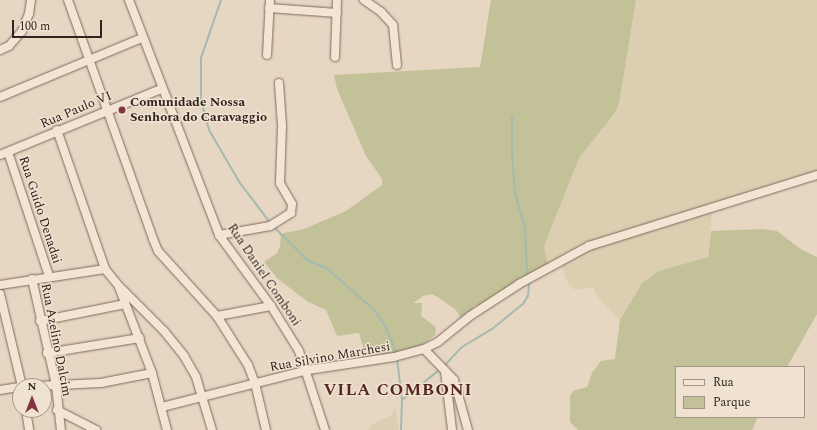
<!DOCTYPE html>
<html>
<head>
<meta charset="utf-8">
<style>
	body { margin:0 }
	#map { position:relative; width:817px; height:430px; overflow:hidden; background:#e7d6c2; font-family:Spectral,serif }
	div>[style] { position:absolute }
	.farmland>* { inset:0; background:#dbceb1 }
	.green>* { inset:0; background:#c3c198 }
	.stream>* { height:2px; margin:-1px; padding:0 1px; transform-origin:1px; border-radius:1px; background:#a4bab0 }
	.roads { filter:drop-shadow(0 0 1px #7e695c) drop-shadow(0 0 1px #7e695c) }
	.minor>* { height:8px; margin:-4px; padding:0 4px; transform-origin:4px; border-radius:4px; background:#f3e5d4 }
	.dots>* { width:11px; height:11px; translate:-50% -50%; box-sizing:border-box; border:2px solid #efe2d1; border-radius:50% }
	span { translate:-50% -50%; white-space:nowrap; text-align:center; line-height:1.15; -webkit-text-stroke:3px #efe2d1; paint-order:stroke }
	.poi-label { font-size:13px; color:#30241e; font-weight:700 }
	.left { translate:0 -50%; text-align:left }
	.street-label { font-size:13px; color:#30241e }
	.district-label { font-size:17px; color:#572623; font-weight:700; letter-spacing:1px }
	.legend { position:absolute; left:675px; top:366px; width:130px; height:52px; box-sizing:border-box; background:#efe2d1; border:1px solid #a39689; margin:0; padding:5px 7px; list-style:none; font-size:12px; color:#30241e }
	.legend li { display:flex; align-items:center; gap:8px; height:20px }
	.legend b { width:20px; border:1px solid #a39689 }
	.north { position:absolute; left:12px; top:378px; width:40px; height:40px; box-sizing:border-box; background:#efe2d1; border:1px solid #a39689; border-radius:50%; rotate:0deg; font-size:11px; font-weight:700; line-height:16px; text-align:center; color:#30241e }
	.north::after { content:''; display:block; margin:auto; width:14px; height:18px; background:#853441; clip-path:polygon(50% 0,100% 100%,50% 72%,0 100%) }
	.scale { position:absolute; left:12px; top:20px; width:90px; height:18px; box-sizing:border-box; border:2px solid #30241e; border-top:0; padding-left:5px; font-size:12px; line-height:14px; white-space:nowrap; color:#30241e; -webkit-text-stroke:3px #efe2d1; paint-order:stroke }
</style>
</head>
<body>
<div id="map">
	<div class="farmland">
		<i style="clip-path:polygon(636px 0,817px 0,817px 183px,813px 179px,712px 210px,708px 257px,659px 271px,642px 283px,620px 320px,597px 296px,593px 287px,576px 290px,569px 286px,561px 265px,548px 266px,544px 246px,579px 158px,614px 114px,619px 103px)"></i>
		<i style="clip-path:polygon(395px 406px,399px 430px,368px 430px,373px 424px,393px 414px)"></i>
	</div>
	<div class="green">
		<i style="clip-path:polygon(491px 0,636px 0,619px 103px,614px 114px,579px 158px,544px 246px,548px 266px,495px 303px,476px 305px,462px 320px,456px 310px,439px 298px,432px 294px,423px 296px,413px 303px,422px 303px,421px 316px,436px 327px,435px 335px,416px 350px,366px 356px,359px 333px,337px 336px,326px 310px,308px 302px,277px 278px,264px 262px,277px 253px,280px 246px,281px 236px,279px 234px,304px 229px,346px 211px,382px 185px,382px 179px,366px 156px,337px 89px,334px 75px,480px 67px)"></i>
		<i style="clip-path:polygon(763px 229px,777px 231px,802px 250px,817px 257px,817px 314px,787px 367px,676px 367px,676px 417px,758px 417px,752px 430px,578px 430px,570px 422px,570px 396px,573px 391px,587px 387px,592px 373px,601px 361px,615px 359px,620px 320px,642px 283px,659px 271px,708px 257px,711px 231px)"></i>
	</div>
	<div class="stream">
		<i style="left:221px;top:0;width:61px;rotate:109deg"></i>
		<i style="left:201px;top:58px;width:42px;rotate:90deg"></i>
		<i style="left:201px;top:100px;width:31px;rotate:75deg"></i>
		<i style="left:209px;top:130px;width:61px;rotate:59.7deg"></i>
		<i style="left:240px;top:183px;width:51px;rotate:52.9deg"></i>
		<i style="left:512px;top:117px;width:35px;rotate:90deg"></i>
		<i style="left:512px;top:152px;width:41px;rotate:85.8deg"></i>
		<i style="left:515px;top:193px;width:36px;rotate:74deg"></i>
		<i style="left:525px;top:228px;width:45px;rotate:87.5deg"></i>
		<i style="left:274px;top:227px;width:47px;rotate:45deg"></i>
		<i style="left:307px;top:260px;width:23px;rotate:23deg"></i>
		<i style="left:328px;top:269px;width:62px;rotate:41.7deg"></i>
		<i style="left:374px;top:310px;width:19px;rotate:55deg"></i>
		<i style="left:385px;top:326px;width:30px;rotate:67deg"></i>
		<i style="left:397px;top:358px;width:42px;rotate:83.2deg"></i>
		<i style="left:402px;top:400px;width:30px;rotate:92deg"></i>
		<i style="left:446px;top:364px;width:23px;rotate:-47deg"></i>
		<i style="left:462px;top:347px;width:35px;rotate:-31deg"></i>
		<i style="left:492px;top:329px;width:40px;rotate:-39deg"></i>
		<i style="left:523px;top:304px;width:9px;rotate:-58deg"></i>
		<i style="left:528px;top:296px;width:12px;rotate:-85deg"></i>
		<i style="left:402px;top:400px;width:46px;rotate:-38.9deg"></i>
	</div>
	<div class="roads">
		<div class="minor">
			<i style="left:68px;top:0;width:254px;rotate:70.4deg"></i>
			<i style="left:153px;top:239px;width:13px;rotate:67deg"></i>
			<i style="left:158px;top:251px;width:88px;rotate:47.8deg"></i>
			<i style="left:217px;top:316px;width:58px;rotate:57.7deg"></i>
			<i style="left:248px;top:365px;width:19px;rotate:69deg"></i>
			<i style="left:255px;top:383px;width:48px;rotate:76.8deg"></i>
			<i style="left:129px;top:0;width:252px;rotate:69deg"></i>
			<i style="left:219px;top:235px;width:88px;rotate:53.8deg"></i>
			<i style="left:271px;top:306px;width:53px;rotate:58.1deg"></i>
			<i style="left:299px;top:351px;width:83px;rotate:71.8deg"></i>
			<i style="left:364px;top:0;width:21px;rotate:35deg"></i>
			<i style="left:381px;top:12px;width:18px;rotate:47deg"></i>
			<i style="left:393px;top:25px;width:40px;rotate:84.3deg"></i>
			<i style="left:269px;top:8px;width:68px;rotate:4.2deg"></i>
			<i style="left:0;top:50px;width:10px;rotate:-24deg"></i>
			<i style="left:9px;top:46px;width:20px;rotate:-49deg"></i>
			<i style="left:22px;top:31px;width:18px;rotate:-68deg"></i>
			<i style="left:29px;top:14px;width:14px;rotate:-82deg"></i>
			<i style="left:267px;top:55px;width:55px;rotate:-86.9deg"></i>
			<i style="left:335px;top:57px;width:57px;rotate:-88deg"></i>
			<i style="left:0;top:97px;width:154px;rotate:-22.6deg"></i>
			<i style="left:57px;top:130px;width:147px;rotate:70.9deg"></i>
			<i style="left:105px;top:269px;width:22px;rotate:51deg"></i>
			<i style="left:119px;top:286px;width:64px;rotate:45deg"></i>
			<i style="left:164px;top:331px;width:32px;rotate:51deg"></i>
			<i style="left:184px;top:356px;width:24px;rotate:60deg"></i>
			<i style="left:196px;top:377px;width:55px;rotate:73.2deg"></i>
			<i style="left:8px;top:152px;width:131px;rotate:71.7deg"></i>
			<i style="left:0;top:155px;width:174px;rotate:-22.3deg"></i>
			<i style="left:219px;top:235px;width:52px;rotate:-10deg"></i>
			<i style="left:270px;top:226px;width:25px;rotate:-32deg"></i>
			<i style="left:291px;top:213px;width:9px;rotate:-84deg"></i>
			<i style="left:292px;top:204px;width:24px;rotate:-120deg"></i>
			<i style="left:280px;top:183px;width:57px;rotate:-88deg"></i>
			<i style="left:282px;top:126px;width:43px;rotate:-94deg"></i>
			<i style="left:32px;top:279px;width:109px;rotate:77.2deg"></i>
			<i style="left:56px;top:385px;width:45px;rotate:83.7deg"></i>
			<i style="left:0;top:285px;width:106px;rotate:-8.7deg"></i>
			<i style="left:119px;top:287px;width:92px;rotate:69deg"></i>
			<i style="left:152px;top:373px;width:59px;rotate:75.3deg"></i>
			<i style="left:0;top:294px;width:95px;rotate:76.6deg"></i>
			<i style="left:217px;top:316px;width:55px;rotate:-10.5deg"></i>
			<i style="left:40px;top:321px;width:87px;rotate:-11.3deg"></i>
			<i style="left:424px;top:349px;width:43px;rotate:45.9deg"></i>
			<i style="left:454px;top:380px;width:52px;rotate:74.4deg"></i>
			<i style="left:47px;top:353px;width:94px;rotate:-9.2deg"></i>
			<i style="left:445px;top:371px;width:59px;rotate:83.2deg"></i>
			<i style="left:37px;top:386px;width:64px;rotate:-2.7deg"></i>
			<i style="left:101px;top:383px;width:52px;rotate:-11.1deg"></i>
			<i style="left:0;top:390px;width:20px;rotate:-9deg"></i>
			<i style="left:162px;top:407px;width:151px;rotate:-14.2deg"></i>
			<i style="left:308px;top:370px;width:87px;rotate:-8.6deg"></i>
			<i style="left:394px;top:357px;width:31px;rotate:-15deg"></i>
			<i style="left:424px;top:349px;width:16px;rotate:-27deg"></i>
			<i style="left:438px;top:342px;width:41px;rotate:-39.1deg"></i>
			<i style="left:470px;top:316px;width:59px;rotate:-33.1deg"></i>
			<i style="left:519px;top:284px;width:80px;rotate:-28.5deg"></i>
			<i style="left:589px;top:246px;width:239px;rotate:-17.3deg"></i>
			<i style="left:26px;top:410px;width:20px;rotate:81deg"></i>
			<i style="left:57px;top:410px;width:44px;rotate:27.1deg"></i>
		</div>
	</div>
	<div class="dots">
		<i style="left:122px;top:110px;background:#853441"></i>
	</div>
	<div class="poi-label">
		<span class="left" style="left:130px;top:110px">Comunidade Nossa<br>Senhora do Caravaggio</span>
	</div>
	<div class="street-label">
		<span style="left:76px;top:110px;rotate:-23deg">Rua Paulo VI</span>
		<span style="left:40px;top:210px;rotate:72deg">Rua Guido Denadai</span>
		<span style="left:264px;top:275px;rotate:56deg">Rua Daniel Comboni</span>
		<span style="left:56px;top:340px;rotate:79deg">Rua Azelino Dalcim</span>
		<span style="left:330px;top:357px;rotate:-10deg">Rua Silvino Marchesi</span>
	</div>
	<div class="district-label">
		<span style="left:398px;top:391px">VILA COMBONI</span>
	</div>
	<ul class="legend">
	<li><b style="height:5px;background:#f3e5d4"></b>Rua</li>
	<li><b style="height:11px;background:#c3c198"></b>Parque</li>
	</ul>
	<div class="north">N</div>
	<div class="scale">100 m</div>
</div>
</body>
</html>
